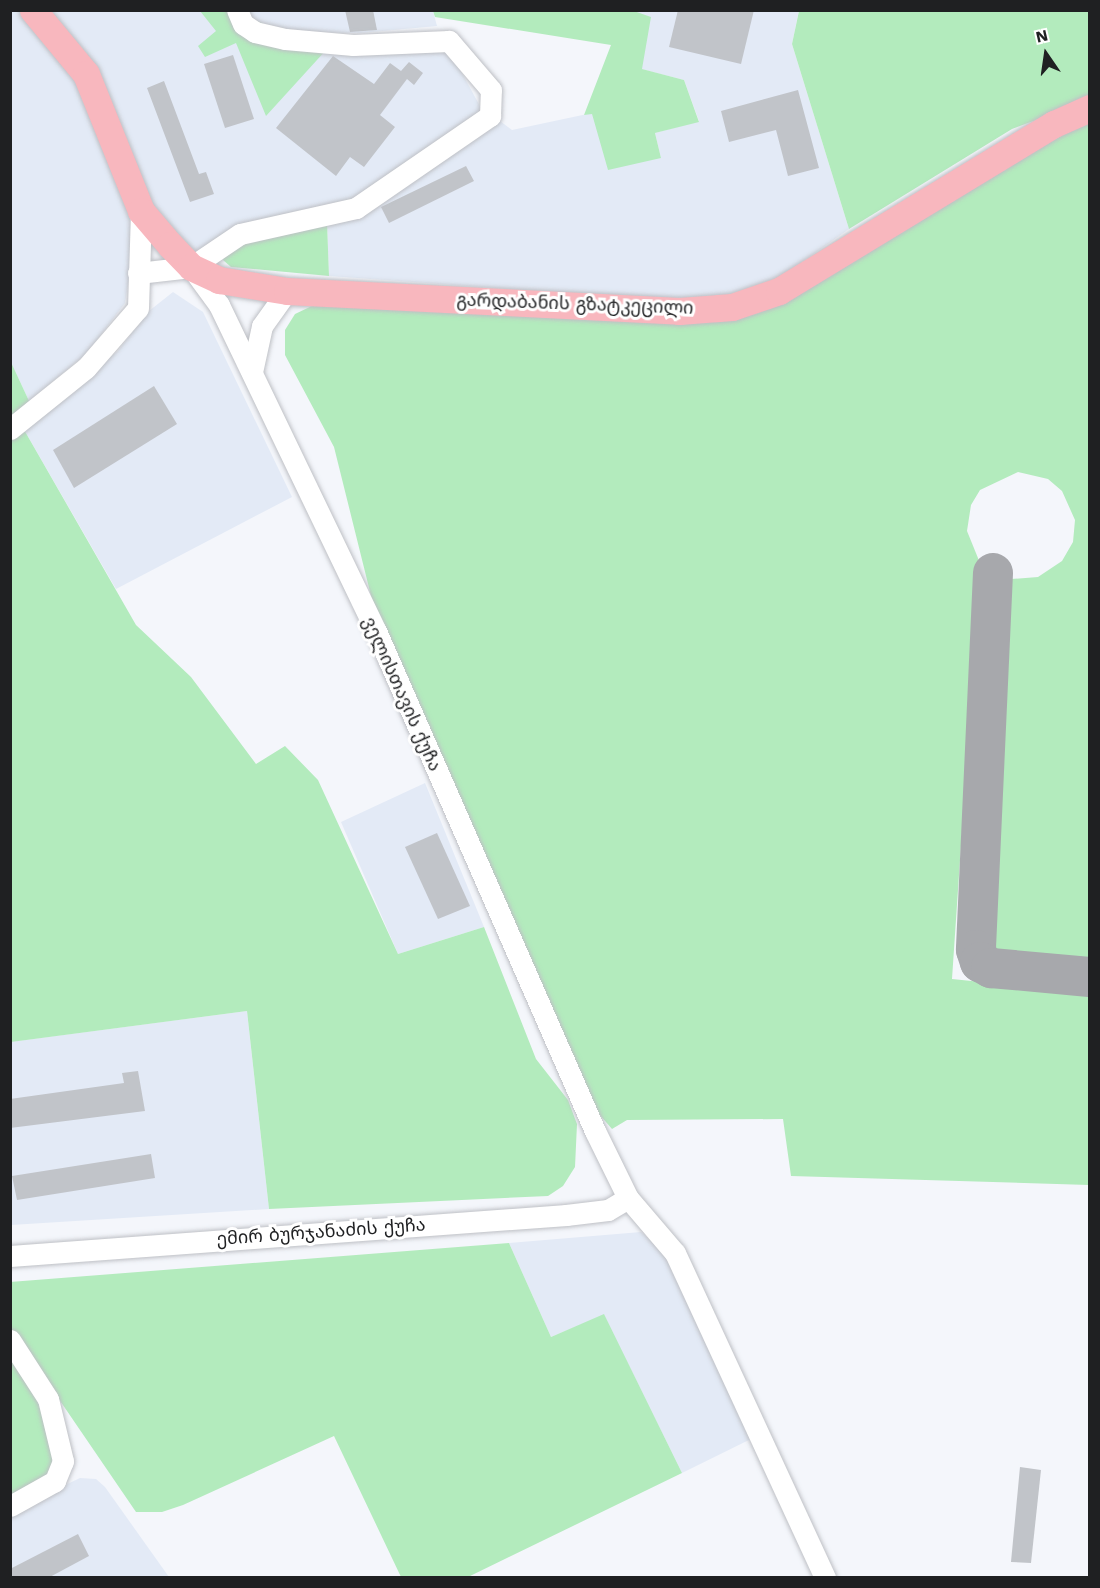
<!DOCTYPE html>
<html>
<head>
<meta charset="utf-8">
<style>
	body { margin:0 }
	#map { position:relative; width:1100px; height:1588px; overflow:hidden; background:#f4f6fb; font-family:"Work Sans","Noto Sans Georgian",sans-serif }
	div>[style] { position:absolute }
	.built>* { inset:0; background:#e3eaf6 }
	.green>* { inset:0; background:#b3ebbd }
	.taxiway>* { height:40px; margin:-20px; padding:0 20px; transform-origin:20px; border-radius:20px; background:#a7a8ac }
	.building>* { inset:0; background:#c1c4c9 }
	.roads { filter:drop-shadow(0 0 2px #bec0c5) drop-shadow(0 0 2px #bec0c5) }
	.minor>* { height:21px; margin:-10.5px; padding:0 10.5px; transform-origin:10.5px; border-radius:10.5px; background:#fff }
	.major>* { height:27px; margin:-13.5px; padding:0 13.5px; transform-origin:13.5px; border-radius:13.5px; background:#f8b7be }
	span { translate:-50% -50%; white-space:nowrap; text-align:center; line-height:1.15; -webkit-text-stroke:6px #fff; paint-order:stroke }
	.street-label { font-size:18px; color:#1f2022 }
	.frame { position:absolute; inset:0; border:12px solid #1f2022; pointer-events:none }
	.north { position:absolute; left:1016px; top:24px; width:60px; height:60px; -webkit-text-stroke:4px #fff; paint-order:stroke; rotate:347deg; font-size:16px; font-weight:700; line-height:24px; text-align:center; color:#1f2022 }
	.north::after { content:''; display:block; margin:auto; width:21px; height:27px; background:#1f2022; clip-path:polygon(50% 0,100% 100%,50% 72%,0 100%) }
</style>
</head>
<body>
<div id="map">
	<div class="built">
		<i style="clip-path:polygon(799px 10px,792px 44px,849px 229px,769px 285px,750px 293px,661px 300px,329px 276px,327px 222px,500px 121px,512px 130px,592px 113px,661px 158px,655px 133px,699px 121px,684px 80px,641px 69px,650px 17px,631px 11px)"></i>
		<i style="clip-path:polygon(10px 11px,20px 11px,77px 84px,137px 225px,125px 303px,87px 353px,29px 401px,10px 360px)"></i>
		<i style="clip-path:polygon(44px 11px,200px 11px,217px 31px,205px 56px,236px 42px,327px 49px,435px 47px,451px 53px,481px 108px,476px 121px,354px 201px,198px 255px,159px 225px)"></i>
		<i style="clip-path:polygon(247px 11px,433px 11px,437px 26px,361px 33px,283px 32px,251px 20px)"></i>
		<i style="clip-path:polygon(173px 292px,203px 312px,292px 497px,116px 589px,23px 428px,118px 351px,149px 311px)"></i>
		<i style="clip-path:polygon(425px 783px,484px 927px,398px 954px,341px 822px)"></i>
		<i style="clip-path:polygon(247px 1011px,269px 1209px,11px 1225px,10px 1042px)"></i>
		<i style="clip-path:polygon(641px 1232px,674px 1262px,755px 1437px,682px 1473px,604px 1315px,551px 1337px,509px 1243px)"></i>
		<i style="clip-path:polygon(80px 1478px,96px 1479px,105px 1487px,169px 1577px,11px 1578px,11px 1511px)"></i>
	</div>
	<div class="green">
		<i style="clip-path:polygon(229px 10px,327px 49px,266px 116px,236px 43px,205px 57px,198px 46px,216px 31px,200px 11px)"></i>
		<i style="clip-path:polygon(631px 10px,651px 17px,642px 69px,684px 80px,699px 122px,655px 133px,661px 158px,608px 170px,592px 114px,584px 115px,611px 45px,435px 17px,433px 11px)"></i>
		<i style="clip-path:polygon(799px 11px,1089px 11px,1089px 100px,1012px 129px,849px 229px,792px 44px)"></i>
		<i style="clip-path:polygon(1089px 121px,1089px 963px,1003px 955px,987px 940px,1011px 579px,1038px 577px,1062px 561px,1073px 542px,1075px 520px,1062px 491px,1048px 479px,1018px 472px,980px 490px,971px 505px,967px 531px,980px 563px,952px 979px,1089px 993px,1089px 1185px,791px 1176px,783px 1119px,627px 1120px,612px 1129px,599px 1114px,377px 620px,334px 447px,285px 355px,285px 330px,295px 314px,314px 305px,690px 321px)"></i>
		<i style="clip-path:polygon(327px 222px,329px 276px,231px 267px,223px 260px,225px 251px,243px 238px)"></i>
		<i style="clip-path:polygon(10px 360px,29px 401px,10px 418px)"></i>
		<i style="clip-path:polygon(23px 428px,136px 625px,191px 677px,256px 764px,285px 746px,318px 780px,398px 954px,484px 927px,536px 1059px,568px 1100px,577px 1124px,575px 1167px,563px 1186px,548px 1196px,269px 1209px,247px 1011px,11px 1042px,10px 439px)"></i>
		<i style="clip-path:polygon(509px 1243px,551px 1337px,604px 1314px,682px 1473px,468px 1577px,401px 1577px,334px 1436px,183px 1505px,162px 1512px,136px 1512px,11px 1329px,10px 1282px)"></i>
		<i style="clip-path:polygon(10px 1350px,40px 1404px,56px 1452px,54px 1473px,10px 1498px)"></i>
	</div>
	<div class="taxiway">
		<i style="left:993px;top:573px;width:377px;rotate:92.6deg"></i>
		<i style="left:976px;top:950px;width:13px;rotate:72deg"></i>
		<i style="left:980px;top:962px;width:13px;rotate:29deg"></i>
		<i style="left:991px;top:968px;width:99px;rotate:5.2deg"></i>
	</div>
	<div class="building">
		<i style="clip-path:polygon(345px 10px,373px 10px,377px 30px,350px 32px)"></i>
		<i style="clip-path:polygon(678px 10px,754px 10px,741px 64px,669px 47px)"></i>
		<i style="clip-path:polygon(233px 55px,254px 119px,225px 128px,204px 64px)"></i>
		<i style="clip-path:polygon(333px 56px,374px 84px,390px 63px,401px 71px,409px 62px,423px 73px,414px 85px,407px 79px,380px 115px,395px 127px,364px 167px,350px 157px,336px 176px,276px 128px)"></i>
		<i style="clip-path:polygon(164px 81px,199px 174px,206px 172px,214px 194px,190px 202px,147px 88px)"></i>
		<i style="clip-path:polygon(798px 90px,819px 168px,788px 176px,776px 130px,729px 142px,721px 111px)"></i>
		<i style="clip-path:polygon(466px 166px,474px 181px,389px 223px,381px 207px)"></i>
		<i style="clip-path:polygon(154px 386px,177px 424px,74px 488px,53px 450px)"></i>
		<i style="clip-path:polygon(437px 833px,470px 906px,438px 919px,405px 847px)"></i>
		<i style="clip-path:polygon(138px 1071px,145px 1111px,10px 1128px,10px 1099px,124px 1083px,122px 1073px)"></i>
		<i style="clip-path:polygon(151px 1154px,155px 1178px,17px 1200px,12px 1176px)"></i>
		<i style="clip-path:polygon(1020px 1467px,1041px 1470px,1031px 1563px,1011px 1562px)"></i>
		<i style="clip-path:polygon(78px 1534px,89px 1556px,48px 1578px,10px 1578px,10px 1569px)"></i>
	</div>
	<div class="roads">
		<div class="minor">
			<i style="left:192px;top:268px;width:46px;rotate:53.9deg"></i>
			<i style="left:219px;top:305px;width:362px;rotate:64.3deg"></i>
			<i style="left:376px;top:631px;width:546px;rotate:66.35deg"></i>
			<i style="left:595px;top:1131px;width:75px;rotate:63.8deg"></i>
			<i style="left:628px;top:1198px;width:72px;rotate:49.5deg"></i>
			<i style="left:675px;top:1253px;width:358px;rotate:65.2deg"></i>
			<i style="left:138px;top:273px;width:53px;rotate:-6.5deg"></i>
			<i style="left:191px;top:267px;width:59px;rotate:-34deg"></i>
			<i style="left:240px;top:234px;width:119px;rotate:-12.6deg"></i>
			<i style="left:356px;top:208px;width:163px;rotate:-34.5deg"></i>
			<i style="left:490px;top:116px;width:26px;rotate:-88deg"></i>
			<i style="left:491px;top:90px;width:65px;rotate:-130.6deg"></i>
			<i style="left:449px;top:41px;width:96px;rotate:177.6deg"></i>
			<i style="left:353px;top:45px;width:68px;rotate:-175deg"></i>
			<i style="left:285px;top:39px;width:31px;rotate:-167deg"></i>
			<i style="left:255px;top:32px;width:14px;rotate:-146deg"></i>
			<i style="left:243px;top:24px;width:15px;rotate:-113deg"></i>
			<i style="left:252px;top:372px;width:47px;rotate:-77.7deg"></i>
			<i style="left:262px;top:326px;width:43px;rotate:-54.5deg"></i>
			<i style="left:10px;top:429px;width:97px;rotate:-38.8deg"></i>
			<i style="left:86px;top:368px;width:79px;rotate:-49.1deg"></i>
			<i style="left:138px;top:308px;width:97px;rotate:-88.2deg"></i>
			<i style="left:10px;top:1256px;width:558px;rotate:-4.22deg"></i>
			<i style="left:566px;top:1215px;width:42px;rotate:-6.8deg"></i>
			<i style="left:608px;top:1210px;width:23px;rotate:-31deg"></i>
			<i style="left:10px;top:1340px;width:70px;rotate:57.2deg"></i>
			<i style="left:48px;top:1399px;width:64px;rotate:76.4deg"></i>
			<i style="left:63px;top:1461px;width:22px;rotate:112deg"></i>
			<i style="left:55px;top:1481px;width:51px;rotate:150.9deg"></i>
		</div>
		<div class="major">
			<i style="left:33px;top:10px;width:83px;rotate:50.4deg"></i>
			<i style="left:86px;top:74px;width:148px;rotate:68.1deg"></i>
			<i style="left:141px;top:211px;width:45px;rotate:49.5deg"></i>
			<i style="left:170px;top:245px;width:30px;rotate:46deg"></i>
			<i style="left:191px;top:267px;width:31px;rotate:25deg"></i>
			<i style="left:219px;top:280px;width:69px;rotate:9.2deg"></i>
			<i style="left:287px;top:291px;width:393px;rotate:2.9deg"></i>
			<i style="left:679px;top:311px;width:53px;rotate:-4.3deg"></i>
			<i style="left:732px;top:307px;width:50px;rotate:-18.8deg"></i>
			<i style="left:779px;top:291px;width:322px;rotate:-31.3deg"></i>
			<i style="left:1054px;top:124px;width:39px;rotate:-24deg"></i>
		</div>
	</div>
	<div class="street-label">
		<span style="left:575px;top:304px;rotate:2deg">გარდაბანის გზატკეცილი</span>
		<span style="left:402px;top:694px;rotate:66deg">ველისთავის ქუჩა</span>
		<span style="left:321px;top:1232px;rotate:-4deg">ემირ ბურჯანაძის ქუჩა</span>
	</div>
	<div class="frame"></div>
	<div class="north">N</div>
</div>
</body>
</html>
